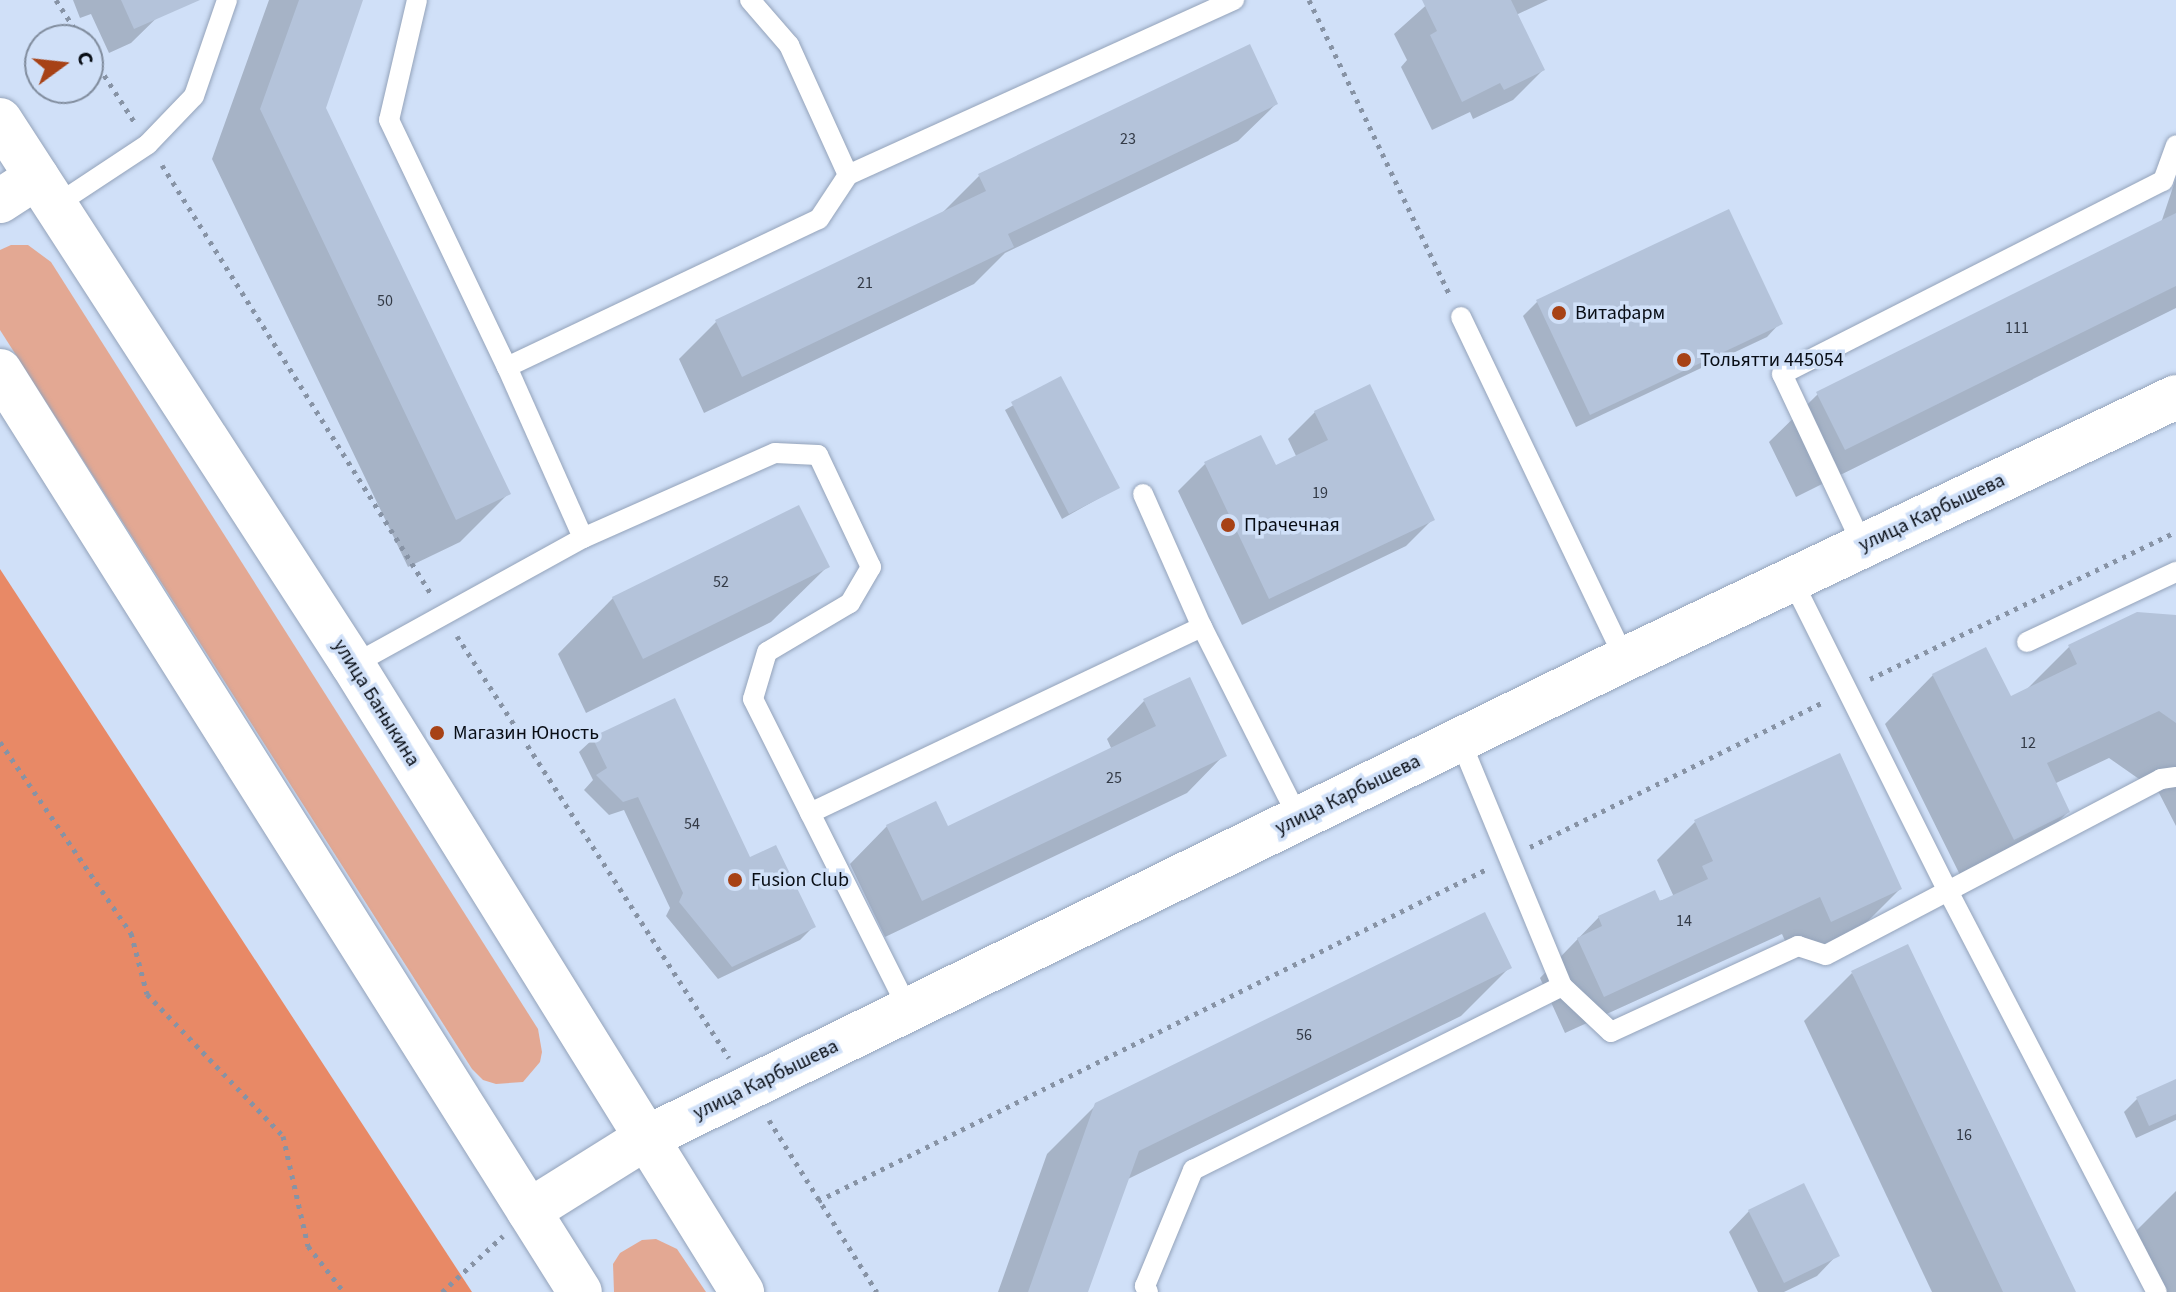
<!DOCTYPE html>
<html>
<head>
<meta charset="utf-8">
<style>
	body { margin:0 }
	#map { position:relative; width:2176px; height:1292px; overflow:hidden; background:#d0e0f8; font-family:"Source Sans 3",sans-serif }
	div>[style] { position:absolute }
	.green>* { inset:0; background:#e3a893 }
	.forest>* { inset:0; background:#e88966 }
	.shadow>* { inset:0; background:#0003 }
	.building>* { inset:0; background:#b4c3da }
	.path>* { height:5px; margin-top:-2.5px; transform-origin:0; background:repeating-linear-gradient(90deg,#8793a5 0 4px,transparent 0 10px) }
	.roads { filter:drop-shadow(0 0 2px #94a3ba) drop-shadow(0 0 2px #94a3ba) }
	.service>* { height:20px; margin:-10px; padding:0 10px; transform-origin:10px; border-radius:10px; background:#fff }
	.tertiary>* { height:44px; margin:-22px; padding:0 22px; transform-origin:22px; border-radius:22px; background:#fff }
	.primary>* { height:44px; margin:-22px; padding:0 22px; transform-origin:22px; border-radius:22px; background:#fff }
	.dots>* { width:22px; height:22px; translate:-50% -50%; box-sizing:border-box; border:4px solid #d0e0f8; border-radius:50% }
	span { translate:-50% -50%; white-space:nowrap; text-align:center; line-height:1.15; -webkit-text-stroke:7px #d0e0f8; paint-order:stroke }
	.number-label { font-size:16px; color:#333a46 }
	.number-label span { -webkit-text-stroke-width:0 }
	.poi-label { font-size:20px; color:#080d15 }
	.left { translate:0 -50%; text-align:left }
	.street-label { font-size:20px; color:#080d15 }
	.north { position:absolute; left:24px; top:24px; width:80px; height:80px; box-sizing:border-box; background:#d0e0f8; border:2px solid #808c9d; border-radius:50%; rotate:75deg; font-size:22px; font-weight:700; line-height:32px; text-align:center; color:#080d15 }
	.north::after { content:''; display:block; margin:auto; width:28px; height:36px; background:#a74216; clip-path:polygon(50% 0,100% 100%,50% 72%,0 100%) }
</style>
</head>
<body>
<div id="map">
	<div class="green">
		<i style="clip-path:polygon(11px 245px,28px 245px,51px 262px,538px 1029px,542px 1052px,540px 1062px,523px 1082px,496px 1084px,483px 1080px,472px 1069px,0 330px,0 250px)"></i>
		<i style="clip-path:polygon(656px 1239px,677px 1249px,706px 1292px,614px 1292px,613px 1264px,620px 1253px,642px 1240px)"></i>
	</div>
	<div class="forest">
		<i style="clip-path:polygon(0 569px,472px 1292px,0 1292px)"></i>
	</div>
	<div class="shadow">
		<i style="clip-path:polygon(73px 0,175px 0,131px 43px,109px 53px,91px 14px,80px 18px)"></i>
		<i style="clip-path:polygon(269px 0,361px 0,324px 108px,509px 493px,460px 542px,408px 567px,212px 159px)"></i>
		<i style="clip-path:polygon(1432px 0,1548px 0,1516px 15px,1543px 70px,1513px 100px,1473px 119px,1470px 112px,1432px 130px,1401px 67px,1407px 60px,1394px 34px)"></i>
		<i style="clip-path:polygon(1276px 104px,1238px 141px,1005px 253px,974px 284px,704px 413px,679px 359px,716px 322px,942px 213px,979px 176px)"></i>
		<i style="clip-path:polygon(2176px 178px,2176px 308px,1796px 497px,1769px 442px,1818px 394px,2161px 223px)"></i>
		<i style="clip-path:polygon(1728px 212px,1780px 323px,1767px 337px,1576px 427px,1523px 316px,1537px 302px)"></i>
		<i style="clip-path:polygon(1060px 378px,1117px 488px,1062px 519px,1005px 410px)"></i>
		<i style="clip-path:polygon(1315px 412px,1433px 519px,1406px 546px,1242px 625px,1178px 491px,1205px 464px,1260px 437px,1275px 468px,1297px 458px,1288px 439px)"></i>
		<i style="clip-path:polygon(827px 567px,771px 622px,586px 713px,558px 654px,613px 598px)"></i>
		<i style="clip-path:polygon(2176px 617px,2176px 826px,2159px 793px,2109px 758px,2054px 784px,2068px 812px,2020px 860px,1966px 887px,1885px 724px,1933px 675px,2010px 698px,2025px 691px,2070px 646px)"></i>
		<i style="clip-path:polygon(1144px 701px,1224px 755px,1187px 793px,885px 937px,850px 864px,887px 826px,947px 829px,1112px 750px,1107px 739px)"></i>
		<i style="clip-path:polygon(593px 739px,749px 860px,814px 926px,800px 940px,718px 979px,666px 916px,670px 908px,624px 810px,609px 815px,584px 790px,593px 780px,579px 752px)"></i>
		<i style="clip-path:polygon(1695px 822px,1900px 889px,1862px 927px,1793px 958px,1782px 934px,1565px 1033px,1540px 978px,1599px 917px,1674px 897px,1657px 860px)"></i>
		<i style="clip-path:polygon(1510px 967px,1461px 1016px,1126px 1180px,1086px 1292px,998px 1292px,1047px 1154px,1096px 1105px)"></i>
		<i style="clip-path:polygon(1852px 973px,2074px 1292px,1932px 1292px,1804px 1021px)"></i>
		<i style="clip-path:polygon(2176px 1081px,2176px 1120px,2136px 1138px,2124px 1112px,2137px 1099px)"></i>
		<i style="clip-path:polygon(2176px 1191px,2176px 1292px,2160px 1292px,2133px 1234px)"></i>
		<i style="clip-path:polygon(1749px 1211px,1837px 1255px,1817px 1276px,1784px 1292px,1758px 1292px,1729px 1232px)"></i>
	</div>
	<div class="building">
		<i style="clip-path:polygon(121px 0,200px 0,134px 29px)"></i>
		<i style="clip-path:polygon(299px 0,363px 0,326px 108px,511px 494px,456px 520px,260px 109px)"></i>
		<i style="clip-path:polygon(1422px 0,1511px 0,1545px 70px,1504px 90px,1500px 83px,1462px 102px,1430px 35px,1437px 31px)"></i>
		<i style="clip-path:polygon(1250px 44px,1278px 104px,1008px 234px,1014px 247px,742px 377px,715px 320px,986px 191px,978px 174px)"></i>
		<i style="clip-path:polygon(1729px 209px,1783px 324px,1590px 415px,1536px 300px)"></i>
		<i style="clip-path:polygon(2176px 213px,2176px 286px,1845px 450px,1816px 392px)"></i>
		<i style="clip-path:polygon(1061px 376px,1120px 488px,1069px 514px,1011px 402px)"></i>
		<i style="clip-path:polygon(1370px 384px,1435px 520px,1269px 599px,1204px 462px,1261px 435px,1276px 465px,1328px 440px,1314px 411px)"></i>
		<i style="clip-path:polygon(799px 505px,830px 567px,643px 659px,612px 597px)"></i>
		<i style="clip-path:polygon(2137px 612px,2176px 615px,2176px 723px,2159px 711px,2047px 763px,2070px 812px,2014px 840px,1932px 674px,1986px 647px,2011px 696px,2077px 664px,2068px 645px)"></i>
		<i style="clip-path:polygon(1190px 677px,1227px 756px,922px 901px,886px 825px,936px 801px,948px 826px,1156px 726px,1143px 699px)"></i>
		<i style="clip-path:polygon(675px 698px,750px 857px,776px 845px,816px 927px,732px 967px,679px 902px,683px 893px,638px 797px,623px 802px,596px 775px,607px 768px,592px 737px)"></i>
		<i style="clip-path:polygon(1840px 753px,1902px 889px,1831px 922px,1820px 897px,1604px 997px,1577px 938px,1602px 926px,1598px 916px,1655px 890px,1660px 901px,1708px 879px,1702px 866px,1713px 861px,1694px 820px)"></i>
		<i style="clip-path:polygon(1485px 912px,1512px 968px,1139px 1151px,1088px 1292px,1028px 1292px,1095px 1103px)"></i>
		<i style="clip-path:polygon(1908px 944px,1976px 1085px,2076px 1292px,2003px 1292px,1851px 971px)"></i>
		<i style="clip-path:polygon(2176px 1079px,2176px 1114px,2149px 1126px,2136px 1097px)"></i>
		<i style="clip-path:polygon(1804px 1183px,1840px 1256px,1784px 1283px,1748px 1210px)"></i>
	</div>
	<div class="path">
		<i style="left:56px;top:0;width:48px;rotate:57deg"></i>
		<i style="left:1309px;top:0;width:327px;rotate:64.5deg"></i>
		<i style="left:88px;top:50px;width:87px;rotate:57.2deg"></i>
		<i style="left:162px;top:165px;width:506px;rotate:57.91deg"></i>
		<i style="left:457px;top:636px;width:502px;rotate:57.2deg"></i>
		<i style="left:1870px;top:679px;width:339px;rotate:-25.7deg"></i>
		<i style="left:0;top:742px;width:232px;rotate:55.6deg"></i>
		<i style="left:131px;top:933px;width:63px;rotate:75.3deg"></i>
		<i style="left:147px;top:994px;width:197px;rotate:46.2deg"></i>
		<i style="left:283px;top:1136px;width:113px;rotate:77.2deg"></i>
		<i style="left:308px;top:1246px;width:58px;rotate:52deg"></i>
		<i style="left:1530px;top:847px;width:329px;rotate:-26.3deg"></i>
		<i style="left:769px;top:1120px;width:203px;rotate:57.9deg"></i>
		<i style="left:818px;top:1201px;width:745px;rotate:-26.39deg"></i>
		<i style="left:442px;top:1292px;width:83px;rotate:-42.6deg"></i>
	</div>
	<div class="roads">
		<div class="service">
			<i style="left:417px;top:0;width:123px;rotate:103.1deg"></i>
			<i style="left:389px;top:120px;width:274px;rotate:64.5deg"></i>
			<i style="left:507px;top:367px;width:187px;rotate:66deg"></i>
			<i style="left:750px;top:0;width:60px;rotate:49.1deg"></i>
			<i style="left:789px;top:45px;width:143px;rotate:65.6deg"></i>
			<i style="left:56px;top:205px;width:110px;rotate:-33.5deg"></i>
			<i style="left:148px;top:144px;width:66px;rotate:-46.2deg"></i>
			<i style="left:194px;top:96px;width:102px;rotate:-71deg"></i>
			<i style="left:1461px;top:317px;width:379px;rotate:64.4deg"></i>
			<i style="left:507px;top:367px;width:345px;rotate:-25.4deg"></i>
			<i style="left:819px;top:219px;width:53px;rotate:-56.6deg"></i>
			<i style="left:848px;top:175px;width:424px;rotate:-24.4deg"></i>
			<i style="left:1143px;top:494px;width:145px;rotate:66.1deg"></i>
			<i style="left:1202px;top:627px;width:215px;rotate:63.2deg"></i>
			<i style="left:1863px;top:546px;width:190px;rotate:-115.2deg"></i>
			<i style="left:1782px;top:374px;width:427px;rotate:-26.9deg"></i>
			<i style="left:2163px;top:181px;width:38px;rotate:-70deg"></i>
			<i style="left:1792px;top:580px;width:348px;rotate:63.4deg"></i>
			<i style="left:1948px;top:891px;width:241px;rotate:-27.7deg"></i>
			<i style="left:2161px;top:779px;width:15px;rotate:-8deg"></i>
			<i style="left:2027px;top:642px;width:165px;rotate:-25.2deg"></i>
			<i style="left:353px;top:665px;width:263px;rotate:-28.9deg"></i>
			<i style="left:583px;top:538px;width:210px;rotate:-23.9deg"></i>
			<i style="left:775px;top:453px;width:43px;rotate:2.7deg"></i>
			<i style="left:818px;top:455px;width:124px;rotate:64.7deg"></i>
			<i style="left:871px;top:567px;width:42px;rotate:120.3deg"></i>
			<i style="left:850px;top:603px;width:96px;rotate:149.4deg"></i>
			<i style="left:767px;top:652px;width:49px;rotate:106.6deg"></i>
			<i style="left:753px;top:699px;width:348px;rotate:63.4deg"></i>
			<i style="left:810px;top:813px;width:434px;rotate:-25.4deg"></i>
			<i style="left:1562px;top:986px;width:67px;rotate:43.2deg"></i>
			<i style="left:1611px;top:1032px;width:206px;rotate:-24.7deg"></i>
			<i style="left:1798px;top:946px;width:29px;rotate:18deg"></i>
			<i style="left:1826px;top:955px;width:138px;rotate:-27.7deg"></i>
			<i style="left:1948px;top:891px;width:452px;rotate:62.5deg"></i>
			<i style="left:1148px;top:1292px;width:7px;rotate:-117deg"></i>
			<i style="left:1145px;top:1286px;width:126px;rotate:-67.5deg"></i>
			<i style="left:1193px;top:1170px;width:412px;rotate:-26.5deg"></i>
			<i style="left:1562px;top:986px;width:266px;rotate:-112.5deg"></i>
		</div>
		<div class="tertiary">
			<i style="left:529px;top:1211px;width:138px;rotate:-32deg"></i>
			<i style="left:646px;top:1138px;width:1090px;rotate:-26.07deg"></i>
			<i style="left:1625px;top:659px;width:610px;rotate:-25.43deg"></i>
		</div>
		<div class="primary">
			<i style="left:0;top:120px;width:649px;rotate:57.07deg"></i>
			<i style="left:353px;top:665px;width:738px;rotate:58.18deg"></i>
			<i style="left:0;top:201px;width:44px;rotate:-33deg"></i>
			<i style="left:0;top:371px;width:1088px;rotate:57.8deg"></i>
		</div>
	</div>
	<div class="dots">
		<i style="left:1559px;top:313px;background:#a74216"></i>
		<i style="left:1684px;top:360px;background:#a74216"></i>
		<i style="left:1228px;top:525px;background:#a74216"></i>
		<i style="left:437px;top:733px;background:#a74216"></i>
		<i style="left:735px;top:880px;background:#a74216"></i>
	</div>
	<div class="number-label">
		<span style="left:1128px;top:139px">23</span>
		<span style="left:865px;top:283px">21</span>
		<span style="left:385px;top:301px">50</span>
		<span style="left:2017px;top:328px">111</span>
		<span style="left:1320px;top:493px">19</span>
		<span style="left:721px;top:582px">52</span>
		<span style="left:2028px;top:743px">12</span>
		<span style="left:1114px;top:778px">25</span>
		<span style="left:692px;top:824px">54</span>
		<span style="left:1684px;top:921px">14</span>
		<span style="left:1304px;top:1035px">56</span>
		<span style="left:1964px;top:1135px">16</span>
	</div>
	<div class="poi-label">
		<span class="left" style="left:1575px;top:313px">Витафарм</span>
		<span class="left" style="left:1700px;top:360px">Тольятти 445054</span>
		<span class="left" style="left:1244px;top:525px">Прачечная</span>
		<span class="left" style="left:453px;top:733px">Магазин Юность</span>
		<span class="left" style="left:751px;top:880px">Fusion Club</span>
	</div>
	<div class="street-label">
		<span style="left:1932px;top:513px;rotate:-25deg">улица Карбышева</span>
		<span style="left:376px;top:703px;rotate:58deg">улица Баныкина</span>
		<span style="left:1348px;top:795px;rotate:-26deg">улица Карбышева</span>
		<span style="left:766px;top:1080px;rotate:-26deg">улица Карбышева</span>
	</div>
	<div class="north">С</div>
</div>
</body>
</html>
